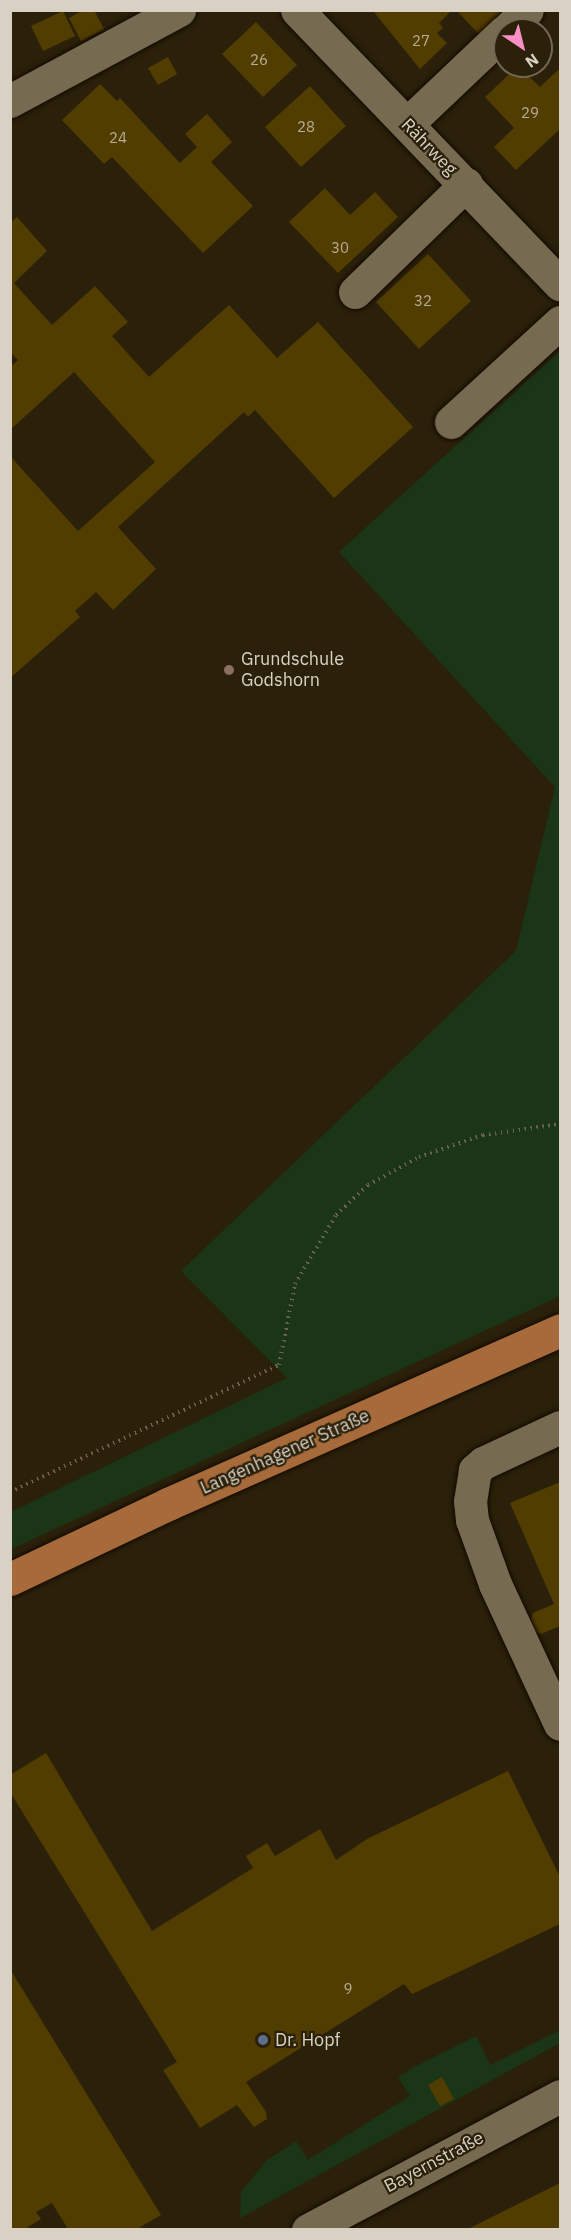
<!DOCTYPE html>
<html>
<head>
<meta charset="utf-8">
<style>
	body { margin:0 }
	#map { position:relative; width:571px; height:2240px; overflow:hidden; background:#2b210a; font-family:"IBM Plex Sans",sans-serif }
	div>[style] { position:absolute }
	.green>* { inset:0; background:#1b3616 }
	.building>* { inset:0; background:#523d00 }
	.path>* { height:4px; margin-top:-2px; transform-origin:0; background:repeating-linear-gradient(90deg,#6a614e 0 1.5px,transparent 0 6px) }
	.roads { filter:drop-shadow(0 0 2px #130a00) drop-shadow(0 0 2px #130a00) }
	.minor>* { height:33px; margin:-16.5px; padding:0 16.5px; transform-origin:16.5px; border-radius:16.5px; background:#766b51 }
	.major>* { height:33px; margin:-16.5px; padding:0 16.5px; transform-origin:16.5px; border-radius:16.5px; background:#a76a3b }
	.dots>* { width:16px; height:16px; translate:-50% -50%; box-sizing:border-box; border:3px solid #2b210a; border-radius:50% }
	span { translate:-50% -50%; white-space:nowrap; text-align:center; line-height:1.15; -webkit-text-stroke:4.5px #2b210a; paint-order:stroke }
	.number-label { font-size:15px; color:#b6ac93 }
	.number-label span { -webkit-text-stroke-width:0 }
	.street-label { font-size:18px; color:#d8d1c4 }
	.poi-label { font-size:18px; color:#d8d1c4 }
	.left { translate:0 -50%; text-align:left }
	.frame { position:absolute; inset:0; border:12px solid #d8d1c4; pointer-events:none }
	.north { position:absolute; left:493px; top:18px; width:60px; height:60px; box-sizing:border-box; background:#2b210a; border:2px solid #706754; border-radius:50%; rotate:145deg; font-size:16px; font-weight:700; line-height:24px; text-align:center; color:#d8d1c4 }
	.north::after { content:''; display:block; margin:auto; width:21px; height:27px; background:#fa8fc6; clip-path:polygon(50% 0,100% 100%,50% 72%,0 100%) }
</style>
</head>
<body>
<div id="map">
	<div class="green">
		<i style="clip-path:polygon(560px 351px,560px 1296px,11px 1549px,11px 1512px,287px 1378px,181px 1271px,516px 951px,555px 787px,339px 552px)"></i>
		<i style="clip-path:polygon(560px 2030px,560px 2043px,240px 2218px,241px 2192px,266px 2161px,296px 2141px,308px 2160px,410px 2096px,398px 2077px,416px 2066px,476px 2036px,490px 2065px)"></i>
	</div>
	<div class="building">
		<i style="clip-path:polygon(83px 10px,94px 10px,104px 29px,81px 41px,69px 18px)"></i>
		<i style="clip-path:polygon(452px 10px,439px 23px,443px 28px,437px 33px,447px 43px,420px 69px,374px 12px)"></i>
		<i style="clip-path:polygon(456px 10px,504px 10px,479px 34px)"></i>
		<i style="clip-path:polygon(63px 11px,75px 36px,43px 51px,31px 26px)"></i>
		<i style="clip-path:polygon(256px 22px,297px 65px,263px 97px,222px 54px)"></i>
		<i style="clip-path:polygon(168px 57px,177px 74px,158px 85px,148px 68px)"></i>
		<i style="clip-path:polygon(518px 66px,540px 87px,558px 70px,560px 73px,560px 129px,516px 170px,494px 147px,514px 128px,485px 97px)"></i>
		<i style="clip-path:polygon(100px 84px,117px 101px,120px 98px,180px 163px,197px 147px,185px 134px,207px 114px,232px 142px,211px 162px,253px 206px,203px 253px,112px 157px,104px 164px,62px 120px)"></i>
		<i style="clip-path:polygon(310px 86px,346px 126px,301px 167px,265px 127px)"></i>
		<i style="clip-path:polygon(325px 188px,350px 215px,375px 192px,398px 217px,338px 273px,289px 222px)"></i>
		<i style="clip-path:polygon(17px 217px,47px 251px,14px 283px,52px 325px,95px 286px,128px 322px,112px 336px,149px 377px,229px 305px,277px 358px,318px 322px,413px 427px,334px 498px,255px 410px,248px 417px,244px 412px,118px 527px,156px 569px,113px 610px,96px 592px,75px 611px,80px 617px,10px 678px,10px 456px,78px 531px,155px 462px,74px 372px,10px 430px,10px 367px,18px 360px,10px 352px,10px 223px)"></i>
		<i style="clip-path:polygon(428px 254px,471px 301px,419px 349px,376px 302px)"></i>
		<i style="clip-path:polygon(560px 1482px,560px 1626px,541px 1634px,528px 1629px,533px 1613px,554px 1604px,510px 1503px)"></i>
		<i style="clip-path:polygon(46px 1753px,152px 1931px,253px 1868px,246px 1856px,267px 1843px,275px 1856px,320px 1829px,336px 1860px,367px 1839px,508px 1771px,560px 1877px,560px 1924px,412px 1994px,404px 1984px,246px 2082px,266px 2112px,267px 2119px,254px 2127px,237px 2105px,200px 2128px,163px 2070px,177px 2062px,10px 1792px,10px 1775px)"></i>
		<i style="clip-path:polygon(10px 1969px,161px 2215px,137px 2229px,68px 2229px,52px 2203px,36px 2212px,41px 2219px,25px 2229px,10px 2229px)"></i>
		<i style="clip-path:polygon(442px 2077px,454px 2099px,440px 2106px,428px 2085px)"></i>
		<i style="clip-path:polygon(560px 2183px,560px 2229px,468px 2229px)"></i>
	</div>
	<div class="path">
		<i style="left:10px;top:1492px;width:297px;rotate:-25.3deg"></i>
		<i style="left:279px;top:1365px;width:83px;rotate:-78.8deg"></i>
		<i style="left:295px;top:1284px;width:80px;rotate:-59.3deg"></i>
		<i style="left:336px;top:1215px;width:44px;rotate:-43.2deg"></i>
		<i style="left:368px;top:1185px;width:58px;rotate:-28.8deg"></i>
		<i style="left:419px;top:1157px;width:68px;rotate:-19deg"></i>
		<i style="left:483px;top:1135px;width:78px;rotate:-8.1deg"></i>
	</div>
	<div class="roads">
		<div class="minor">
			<i style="left:297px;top:10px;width:380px;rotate:46.2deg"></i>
			<i style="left:507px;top:30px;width:28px;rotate:-45deg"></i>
			<i style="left:10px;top:101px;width:192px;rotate:-28.3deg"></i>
			<i style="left:407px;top:124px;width:135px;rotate:-43.5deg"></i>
			<i style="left:355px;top:292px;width:155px;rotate:-44.2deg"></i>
			<i style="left:451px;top:422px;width:148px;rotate:-42.5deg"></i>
			<i style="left:560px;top:1427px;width:85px;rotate:154.9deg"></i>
			<i style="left:483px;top:1463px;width:11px;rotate:139deg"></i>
			<i style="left:475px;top:1470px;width:31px;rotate:99deg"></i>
			<i style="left:470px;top:1501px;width:19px;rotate:84deg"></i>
			<i style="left:472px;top:1520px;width:68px;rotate:70.2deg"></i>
			<i style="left:495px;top:1584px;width:154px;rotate:65.1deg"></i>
			<i style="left:308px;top:2230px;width:285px;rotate:-28deg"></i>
		</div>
		<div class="major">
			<i style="left:10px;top:1579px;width:175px;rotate:-25.4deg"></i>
			<i style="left:168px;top:1504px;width:429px;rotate:-23.9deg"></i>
		</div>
	</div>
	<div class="dots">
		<i style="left:229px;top:670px;background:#8d6e63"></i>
		<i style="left:263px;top:2040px;background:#5c6f8a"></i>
	</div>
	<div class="number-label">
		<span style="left:421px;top:41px">27</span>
		<span style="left:259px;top:60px">26</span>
		<span style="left:530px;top:113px">29</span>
		<span style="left:306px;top:127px">28</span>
		<span style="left:118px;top:138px">24</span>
		<span style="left:340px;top:248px">30</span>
		<span style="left:423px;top:301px">32</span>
		<span style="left:348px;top:1989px">9</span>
	</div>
	<div class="street-label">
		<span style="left:429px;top:147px;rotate:46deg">Rährweg</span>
		<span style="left:285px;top:1452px;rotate:-24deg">Langenhagener Straße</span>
		<span style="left:434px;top:2162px;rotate:-28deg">Bayernstraße</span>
	</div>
	<div class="poi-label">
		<span class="left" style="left:241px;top:670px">Grundschule<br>Godshorn</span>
		<span class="left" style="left:275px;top:2040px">Dr. Hopf</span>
	</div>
	<div class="frame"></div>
	<div class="north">N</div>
</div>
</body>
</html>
